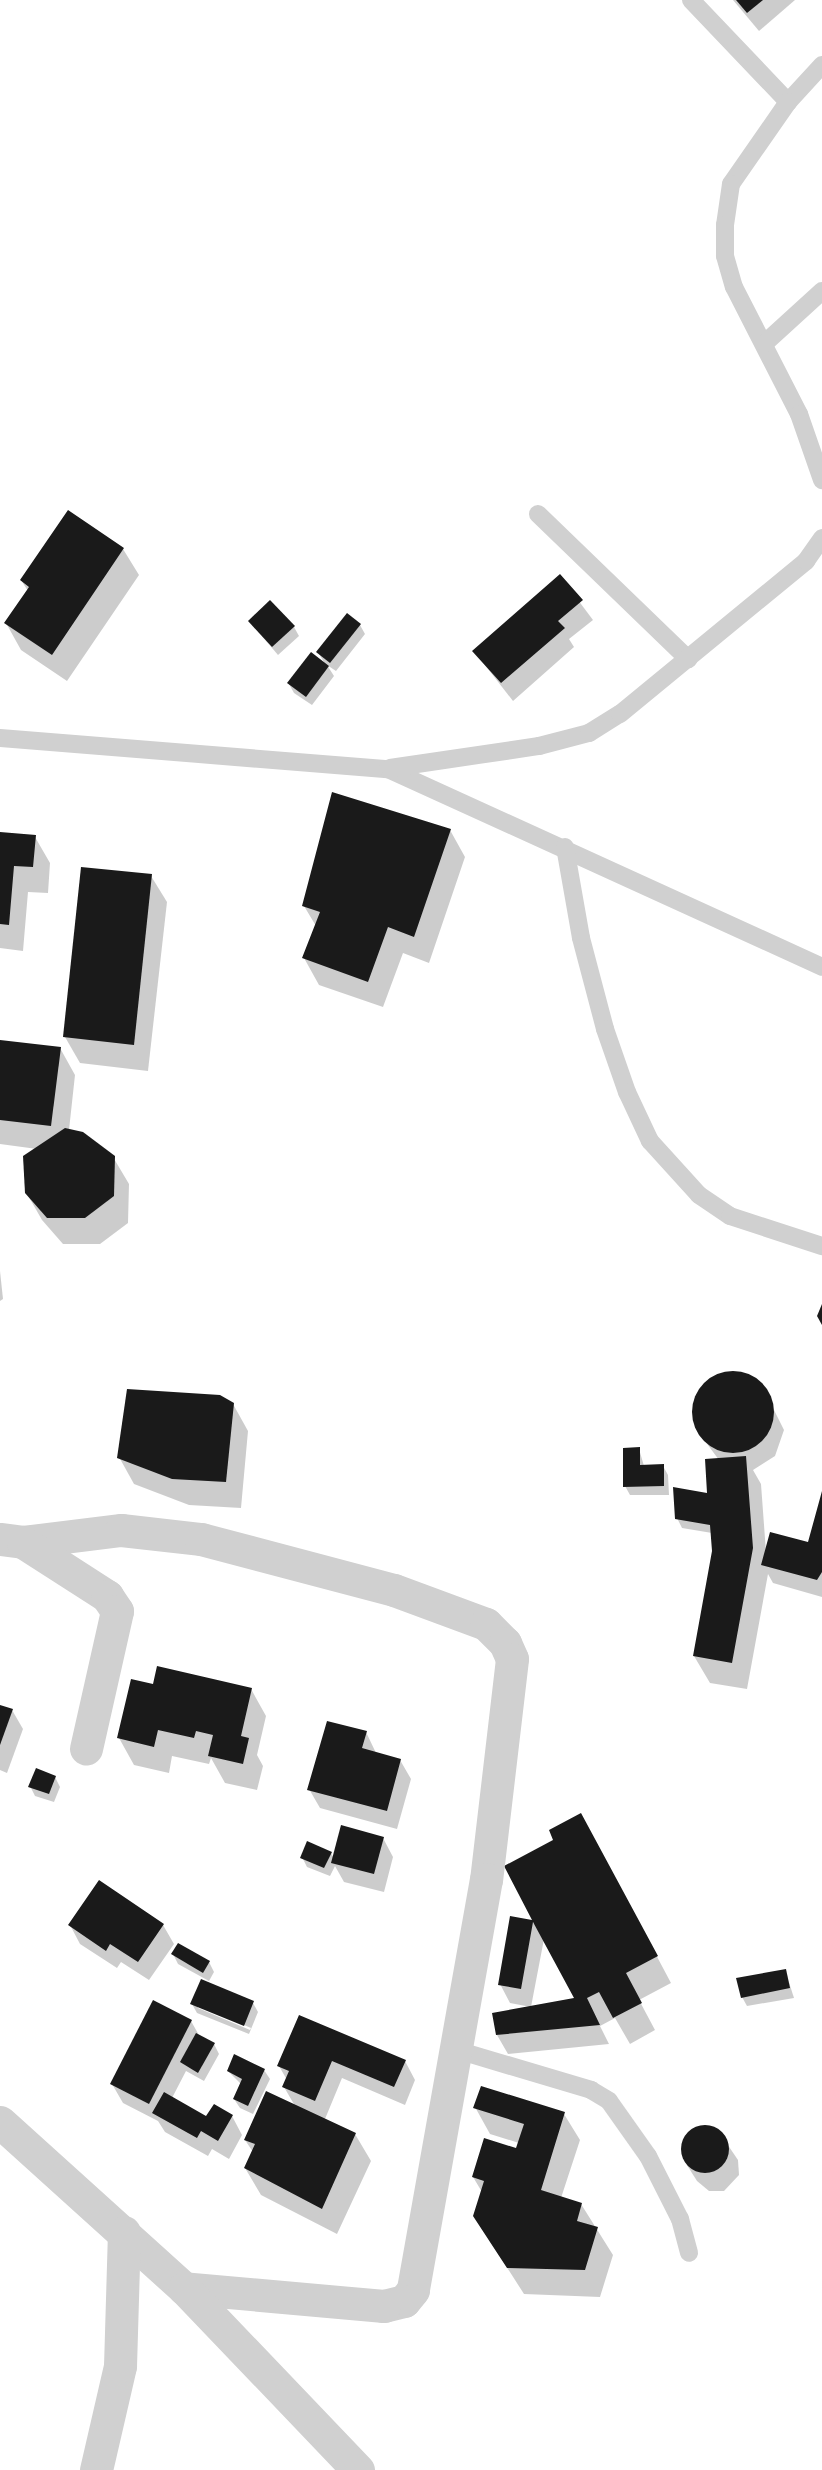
<!DOCTYPE html>
<html>
<head>
<meta charset="utf-8">
<style>
	body { margin:0 }
	#map { position:relative; width:822px; height:2470px; overflow:hidden; background:#fff; font-family:Lato,sans-serif }
	div>[style] { position:absolute }
	.shadow>* { inset:0; background:#0003 }
	.building>* { inset:0; background:#1a1a1a }
	.round { border-radius:50% }
	.service>* { height:18px; margin:-9px; padding:0 9px; transform-origin:9px; border-radius:9px; background:#d0d0d0 }
	.minor>* { height:33px; margin:-16.5px; padding:0 16.5px; transform-origin:16.5px; border-radius:16.5px; background:#d0d0d0 }
	span { translate:-50% -50%; white-space:nowrap; text-align:center; line-height:1.15; -webkit-text-stroke:6px #fff; paint-order:stroke }
</style>
</head>
<body>
<div id="map">
	<div class="shadow">
		<i style="clip-path:polygon(733px 0,795px 0,759px 31px)"></i>
		<i style="clip-path:polygon(123px 549px,139px 575px,67px 681px,21px 650px,6px 623px,28px 591px,21px 580px)"></i>
		<i style="clip-path:polygon(560px 576px,593px 620px,569px 639px,574px 647px,513px 701px,474px 651px)"></i>
		<i style="clip-path:polygon(249px 621px,294px 627px,299px 636px,278px 655px)"></i>
		<i style="clip-path:polygon(360px 625px,365px 634px,336px 671px,327px 665px,334px 676px,312px 705px,294px 693px,289px 684px,325px 664px,318px 652px)"></i>
		<i style="clip-path:polygon(450px 830px,465px 857px,429px 963px,403px 953px,383px 1007px,319px 985px,304px 958px,316px 926px,304px 906px)"></i>
		<i style="clip-path:polygon(0 834px,35px 837px,50px 863px,48px 893px,28px 892px,23px 951px,0 948px)"></i>
		<i style="clip-path:polygon(151px 876px,167px 902px,148px 1071px,80px 1063px,65px 1037px)"></i>
		<i style="clip-path:polygon(0 1041px,60px 1048px,75px 1075px,69px 1130px,113px 1157px,129px 1184px,128px 1223px,100px 1244px,63px 1244px,42px 1220px,26px 1192px,37px 1149px,0 1144px)"></i>
		<i style="clip-path:polygon(0 1271px,3px 1299px,0 1301px)"></i>
		<i style="clip-path:polygon(738px 1373px,762px 1386px,784px 1430px,775px 1456px,753px 1470px,761px 1484px,766px 1552px,809px 1544px,822px 1494px,822px 1597px,773px 1583px,768px 1574px,747px 1689px,710px 1683px,694px 1656px,713px 1551px,712px 1533px,682px 1528px,677px 1518px,706px 1495px,719px 1460px,699px 1433px,694px 1409px,696px 1397px,712px 1379px)"></i>
		<i style="clip-path:polygon(233px 1404px,248px 1431px,241px 1508px,189px 1505px,134px 1484px,119px 1457px)"></i>
		<i style="clip-path:polygon(639px 1449px,644px 1466px,663px 1466px,668px 1475px,669px 1495px,630px 1495px,625px 1486px)"></i>
		<i style="clip-path:polygon(154px 1686px,251px 1689px,266px 1716px,257px 1755px,263px 1766px,257px 1790px,225px 1783px,211px 1758px,209px 1764px,172px 1756px,169px 1773px,134px 1765px,119px 1738px)"></i>
		<i style="clip-path:polygon(0 1706px,12px 1710px,23px 1729px,7px 1773px,0 1770px)"></i>
		<i style="clip-path:polygon(366px 1732px,376px 1753px,400px 1760px,411px 1779px,397px 1829px,320px 1808px,309px 1789px)"></i>
		<i style="clip-path:polygon(55px 1777px,60px 1787px,54px 1802px,35px 1796px,30px 1786px)"></i>
		<i style="clip-path:polygon(383px 1838px,393px 1857px,384px 1892px,344px 1882px,335px 1866px,330px 1876px,307px 1867px,302px 1857px,331px 1853px,334px 1859px)"></i>
		<i style="clip-path:polygon(556px 1840px,596px 1842px,671px 1983px,639px 2000px,655px 2030px,630px 2044px,615px 2018px,600px 2026px,609px 2044px,508px 2054px,497px 2035px,576px 1999px,544px 1939px,531px 2007px,510px 2003px,500px 1984px,512px 1917px,536px 1924px)"></i>
		<i style="clip-path:polygon(100px 1882px,163px 1925px,174px 1944px,149px 1980px,121px 1962px,117px 1968px,80px 1944px,70px 1925px)"></i>
		<i style="clip-path:polygon(173px 1954px,209px 1962px,214px 1972px,209px 1981px,178px 1964px)"></i>
		<i style="clip-path:polygon(785px 1970px,794px 1998px,747px 2006px,742px 1997px)"></i>
		<i style="clip-path:polygon(evenodd,253px 2003px,258px 2012px,249px 2034px,197px 2013px,192px 2004px,253px 2003px,198px 2005px,251px 2028px,250px 2030px,198px 2008px,198px 2005px)"></i>
		<i style="clip-path:polygon(300px 2017px,405px 2061px,415px 2080px,405px 2105px,342px 2078px,325px 2119px,355px 2134px,371px 2161px,337px 2234px,261px 2195px,245px 2168px,253px 2152px,245px 2140px,295px 2106px,284px 2087px,287px 2080px,279px 2066px)"></i>
		<i style="clip-path:polygon(191px 2021px,200px 2037px,214px 2044px,219px 2054px,204px 2081px,186px 2071px,172px 2098px,207px 2118px,232px 2116px,242px 2135px,229px 2159px,212px 2149px,208px 2156px,165px 2132px,158px 2121px,123px 2103px,112px 2084px)"></i>
		<i style="clip-path:polygon(264px 2070px,270px 2079px,253px 2114px,240px 2108px,234px 2099px,241px 2084px,228px 2071px)"></i>
		<i style="clip-path:polygon(475px 2107px,564px 2114px,580px 2140px,561px 2198px,581px 2204px,613px 2255px,600px 2297px,524px 2294px,474px 2216px,482px 2192px,473px 2177px,517px 2150px,519px 2143px,490px 2134px)"></i>
		<i style="clip-path:polygon(694px 2129px,717px 2129px,738px 2160px,739px 2175px,724px 2191px,709px 2191px,697px 2181px,685px 2162px,684px 2140px)"></i>
	</div>
	<div class="building">
		<i style="clip-path:polygon(736px 0,763px 0,747px 13px)"></i>
		<i style="clip-path:polygon(68px 510px,124px 548px,52px 655px,4px 623px,29px 587px,20px 580px)"></i>
		<i style="clip-path:polygon(560px 574px,583px 600px,558px 621px,565px 628px,501px 683px,472px 651px)"></i>
		<i style="clip-path:polygon(270px 600px,295px 626px,272px 647px,248px 621px)"></i>
		<i style="clip-path:polygon(347px 613px,361px 624px,330px 663px,316px 652px)"></i>
		<i style="clip-path:polygon(311px 652px,329px 666px,306px 697px,287px 683px)"></i>
		<i style="clip-path:polygon(332px 792px,451px 829px,414px 937px,388px 927px,368px 982px,302px 958px,320px 912px,302px 906px)"></i>
		<i style="clip-path:polygon(0 832px,36px 835px,33px 867px,14px 866px,9px 925px,0 924px)"></i>
		<i style="clip-path:polygon(81px 867px,152px 874px,134px 1045px,63px 1037px)"></i>
		<i style="clip-path:polygon(0 1040px,61px 1047px,51px 1126px,0 1120px)"></i>
		<i style="clip-path:polygon(65px 1128px,83px 1132px,115px 1156px,114px 1196px,85px 1218px,47px 1218px,25px 1193px,23px 1156px)"></i>
		<i style="clip-path:polygon(822px 1304px,822px 1325px,817px 1316px)"></i>
		<i class="round" style="left:692px;top:1371px;width:82px;height:82px"></i>
		<i style="clip-path:polygon(127px 1389px,220px 1395px,234px 1403px,226px 1482px,172px 1479px,117px 1458px)"></i>
		<i style="clip-path:polygon(640px 1447px,640px 1465px,664px 1464px,664px 1486px,623px 1487px,623px 1448px)"></i>
		<i style="clip-path:polygon(746px 1456px,753px 1548px,732px 1663px,693px 1656px,712px 1551px,710px 1525px,675px 1519px,673px 1487px,707px 1493px,705px 1459px)"></i>
		<i style="clip-path:polygon(822px 1491px,822px 1572px,817px 1580px,761px 1565px,770px 1532px,808px 1542px)"></i>
		<i style="clip-path:polygon(157px 1666px,252px 1688px,241px 1736px,249px 1738px,243px 1764px,208px 1756px,213px 1735px,196px 1731px,194px 1738px,158px 1730px,154px 1747px,117px 1738px,131px 1679px,153px 1684px)"></i>
		<i style="clip-path:polygon(0 1705px,13px 1709px,0 1745px)"></i>
		<i style="clip-path:polygon(327px 1721px,367px 1731px,362px 1748px,401px 1759px,387px 1811px,307px 1790px)"></i>
		<i style="clip-path:polygon(36px 1768px,56px 1776px,49px 1794px,28px 1787px)"></i>
		<i style="clip-path:polygon(581px 1813px,658px 1956px,626px 1973px,642px 2003px,613px 2018px,599px 1992px,587px 1998px,600px 2025px,496px 2035px,492px 2013px,574px 1998px,533px 1922px,521px 1989px,498px 1985px,510px 1916px,532px 1920px,504px 1866px,553px 1840px,549px 1830px)"></i>
		<i style="clip-path:polygon(341px 1825px,384px 1837px,374px 1874px,331px 1863px)"></i>
		<i style="clip-path:polygon(307px 1841px,332px 1852px,324px 1868px,300px 1858px)"></i>
		<i style="clip-path:polygon(99px 1880px,164px 1924px,138px 1962px,110px 1944px,106px 1951px,68px 1925px)"></i>
		<i style="clip-path:polygon(178px 1943px,210px 1961px,203px 1973px,171px 1954px)"></i>
		<i style="clip-path:polygon(786px 1969px,790px 1988px,741px 1998px,736px 1978px)"></i>
		<i style="clip-path:polygon(201px 1979px,254px 2001px,244px 2026px,190px 2004px)"></i>
		<i style="clip-path:polygon(153px 2000px,192px 2020px,149px 2104px,110px 2084px)"></i>
		<i style="clip-path:polygon(299px 2015px,406px 2060px,394px 2087px,332px 2061px,315px 2101px,282px 2087px,289px 2071px,277px 2066px)"></i>
		<i style="clip-path:polygon(196px 2033px,215px 2043px,198px 2073px,180px 2062px)"></i>
		<i style="clip-path:polygon(234px 2054px,265px 2069px,248px 2106px,233px 2099px,242px 2079px,227px 2071px)"></i>
		<i style="clip-path:polygon(481px 2086px,565px 2112px,541px 2190px,582px 2203px,577px 2221px,598px 2227px,585px 2270px,507px 2268px,473px 2216px,484px 2181px,472px 2177px,484px 2138px,516px 2148px,524px 2124px,473px 2108px)"></i>
		<i style="clip-path:polygon(266px 2091px,356px 2133px,322px 2209px,244px 2168px,255px 2144px,244px 2140px)"></i>
		<i style="clip-path:polygon(164px 2092px,206px 2116px,214px 2104px,233px 2115px,218px 2141px,201px 2131px,197px 2138px,152px 2113px)"></i>
		<i class="round" style="left:681px;top:2125px;width:48px;height:48px"></i>
	</div>
	<div class="service">
		<i style="left:691px;top:0;width:141px;rotate:46.4deg"></i>
		<i style="left:822px;top:65px;width:50px;rotate:132.6deg"></i>
		<i style="left:788px;top:102px;width:100px;rotate:124.8deg"></i>
		<i style="left:731px;top:184px;width:41px;rotate:98.3deg"></i>
		<i style="left:725px;top:225px;width:31px;rotate:90deg"></i>
		<i style="left:725px;top:256px;width:32px;rotate:74deg"></i>
		<i style="left:734px;top:287px;width:143px;rotate:62.9deg"></i>
		<i style="left:799px;top:414px;width:70px;rotate:70.8deg"></i>
		<i style="left:765px;top:343px;width:77px;rotate:-42.4deg"></i>
		<i style="left:538px;top:514px;width:209px;rotate:44deg"></i>
		<i style="left:0;top:738px;width:389px;rotate:4.6deg"></i>
		<i style="left:388px;top:769px;width:477px;rotate:24.5deg"></i>
		<i style="left:390px;top:768px;width:151px;rotate:-8.4deg"></i>
		<i style="left:539px;top:746px;width:52px;rotate:-14.6deg"></i>
		<i style="left:589px;top:733px;width:36px;rotate:-32deg"></i>
		<i style="left:620px;top:714px;width:241px;rotate:-39.4deg"></i>
		<i style="left:806px;top:561px;width:28px;rotate:-55deg"></i>
		<i style="left:565px;top:847px;width:92px;rotate:80deg"></i>
		<i style="left:581px;top:938px;width:94px;rotate:75.2deg"></i>
		<i style="left:605px;top:1029px;width:67px;rotate:70.8deg"></i>
		<i style="left:627px;top:1092px;width:54px;rotate:64.9deg"></i>
		<i style="left:650px;top:1141px;width:73px;rotate:47.8deg"></i>
		<i style="left:699px;top:1195px;width:37px;rotate:34deg"></i>
		<i style="left:730px;top:1216px;width:97px;rotate:18.1deg"></i>
		<i style="left:457px;top:2050px;width:140px;rotate:16.6deg"></i>
		<i style="left:591px;top:2090px;width:21px;rotate:31deg"></i>
		<i style="left:609px;top:2101px;width:67px;rotate:54.7deg"></i>
		<i style="left:648px;top:2156px;width:71px;rotate:63.1deg"></i>
		<i style="left:680px;top:2219px;width:35px;rotate:75deg"></i>
	</div>
	<div class="minor">
		<i style="left:0;top:1539px;width:23px;rotate:7deg"></i>
		<i style="left:23px;top:1542px;width:99px;rotate:-7deg"></i>
		<i style="left:121px;top:1530px;width:81px;rotate:6.4deg"></i>
		<i style="left:201px;top:1539px;width:200px;rotate:14.8deg"></i>
		<i style="left:394px;top:1590px;width:98px;rotate:20.3deg"></i>
		<i style="left:486px;top:1624px;width:27px;rotate:45deg"></i>
		<i style="left:505px;top:1643px;width:17px;rotate:66deg"></i>
		<i style="left:512px;top:1659px;width:222px;rotate:96.7deg"></i>
		<i style="left:486px;top:1879px;width:417px;rotate:100.1deg"></i>
		<i style="left:413px;top:2290px;width:14px;rotate:129deg"></i>
		<i style="left:404px;top:2301px;width:21px;rotate:166deg"></i>
		<i style="left:384px;top:2306px;width:201px;rotate:-174.9deg"></i>
		<i style="left:23px;top:1542px;width:100px;rotate:32.7deg"></i>
		<i style="left:107px;top:1596px;width:18px;rotate:56deg"></i>
		<i style="left:117px;top:1611px;width:141px;rotate:102.7deg"></i>
		<i style="left:0;top:2122px;width:248px;rotate:42.1deg"></i>
		<i style="left:184px;top:2288px;width:252px;rotate:46.3deg"></i>
		<i style="left:96px;top:2470px;width:107px;rotate:-77deg"></i>
		<i style="left:120px;top:2366px;width:134px;rotate:-88.3deg"></i>
	</div>
</div>
</body>
</html>
